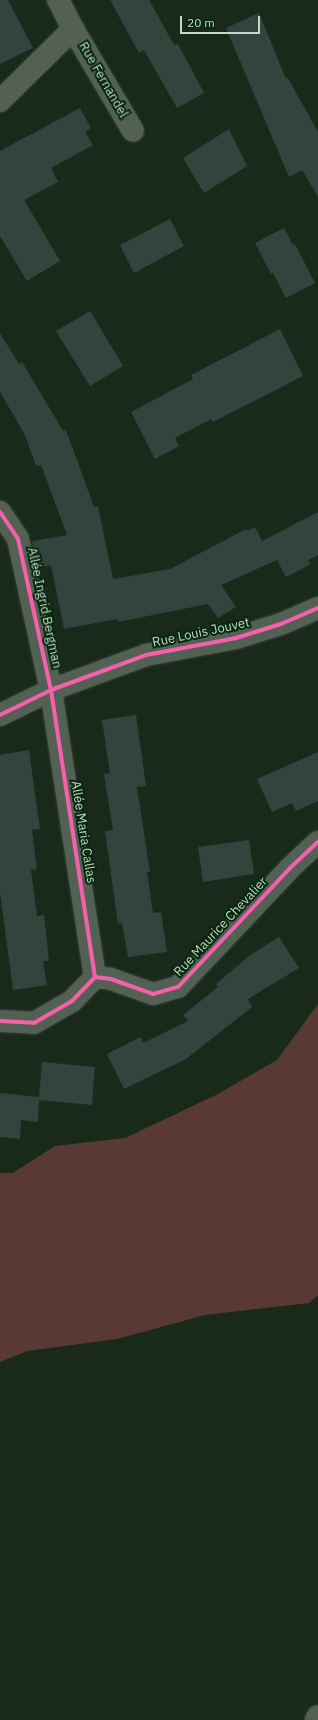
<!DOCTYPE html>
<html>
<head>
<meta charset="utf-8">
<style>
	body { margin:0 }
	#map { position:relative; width:318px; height:1720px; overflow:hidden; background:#192a1b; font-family:"IBM Plex Sans",sans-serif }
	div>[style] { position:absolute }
	.green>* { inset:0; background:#593933 }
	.building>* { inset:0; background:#32443d }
	.roads { filter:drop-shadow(0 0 1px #384539) drop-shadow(0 0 1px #384539) }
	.minor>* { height:22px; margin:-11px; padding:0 11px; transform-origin:11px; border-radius:11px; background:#536154 }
	.cycleway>* { height:4px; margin:-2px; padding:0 2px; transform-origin:2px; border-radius:2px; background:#f560ab }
	span { translate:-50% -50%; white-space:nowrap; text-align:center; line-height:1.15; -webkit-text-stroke:4px #06280d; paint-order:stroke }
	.street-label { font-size:13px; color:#c6d8c7 }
	.scale { position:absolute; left:180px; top:16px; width:80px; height:18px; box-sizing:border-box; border:2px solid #c6d8c7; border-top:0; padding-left:5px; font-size:12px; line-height:14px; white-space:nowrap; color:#c6d8c7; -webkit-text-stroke:3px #06280d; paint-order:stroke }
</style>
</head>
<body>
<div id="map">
	<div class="green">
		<i style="clip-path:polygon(318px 1004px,318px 1295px,309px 1303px,205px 1315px,117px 1339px,27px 1351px,0 1362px,0 1173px,13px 1173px,55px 1146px,125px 1138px,218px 1094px,277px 1060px)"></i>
	</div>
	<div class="building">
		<i style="clip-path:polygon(0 0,8px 0,33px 48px,0 64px)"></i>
		<i style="clip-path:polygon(110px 0,149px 0,174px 45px,178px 44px,204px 93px,177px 108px,144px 50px,139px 53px)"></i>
		<i style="clip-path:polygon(259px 13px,286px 79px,288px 78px,318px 132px,318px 197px,302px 170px,289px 177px,226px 28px)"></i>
		<i style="clip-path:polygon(80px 108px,91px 128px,85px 132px,93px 145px,51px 168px,58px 182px,24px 200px,60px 261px,27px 281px,0 236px,0 151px)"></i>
		<i style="clip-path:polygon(229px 129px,247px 166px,204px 193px,183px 158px)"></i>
		<i style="clip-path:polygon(170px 219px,184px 246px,134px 273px,120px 245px)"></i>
		<i style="clip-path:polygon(284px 228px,293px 245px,295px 244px,315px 283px,286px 298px,273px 273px,271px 274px,255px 243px)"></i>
		<i style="clip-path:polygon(90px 311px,123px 366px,90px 386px,56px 331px)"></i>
		<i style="clip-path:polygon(280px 329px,303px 376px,213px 422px,211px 419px,175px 438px,179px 446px,155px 459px,131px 412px,193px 379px,191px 375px)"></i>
		<i style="clip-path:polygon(0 333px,19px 364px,22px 362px,63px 431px,66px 430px,94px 507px,98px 506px,113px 579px,170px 569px,246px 529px,247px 531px,255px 527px,262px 541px,318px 512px,318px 555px,308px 560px,311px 564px,286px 577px,277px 560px,221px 585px,236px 607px,218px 618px,208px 604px,118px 622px,117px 619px,64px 629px,51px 565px,37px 568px,32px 541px,67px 535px,41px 465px,36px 466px,25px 435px,0 392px)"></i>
		<i style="clip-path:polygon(136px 715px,146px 786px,137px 787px,150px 872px,147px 872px,153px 913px,161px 912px,167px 952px,128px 957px,122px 923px,118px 924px,105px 831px,113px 830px,104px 774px,110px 773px,102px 720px)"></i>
		<i style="clip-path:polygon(29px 750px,40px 829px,32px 830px,37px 869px,31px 870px,37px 916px,44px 915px,49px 961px,43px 961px,47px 985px,13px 990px,0 892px,0 755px)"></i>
		<i style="clip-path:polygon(318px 752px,318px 801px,296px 811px,292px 803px,272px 812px,257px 779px)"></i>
		<i style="clip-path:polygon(249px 840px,254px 874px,203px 882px,198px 847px)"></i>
		<i style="clip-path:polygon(279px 937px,299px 968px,248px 999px,252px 1007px,186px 1059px,124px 1089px,107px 1054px,141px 1037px,143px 1043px,188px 1021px,183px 1015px,218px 987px,216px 984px,247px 958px,247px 957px)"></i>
		<i style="clip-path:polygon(42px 1062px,95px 1067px,92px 1105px,39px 1100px,38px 1122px,21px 1120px,20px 1139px,0 1137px,0 1093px,39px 1097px)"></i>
	</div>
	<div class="roads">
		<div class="minor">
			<i style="left:73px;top:29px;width:118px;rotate:59.5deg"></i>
			<i style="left:0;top:101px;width:103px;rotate:-44.6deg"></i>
			<i style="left:73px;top:29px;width:33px;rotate:-117deg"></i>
			<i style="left:0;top:512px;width:32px;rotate:56deg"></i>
			<i style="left:18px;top:539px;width:155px;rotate:77.7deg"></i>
			<i style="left:51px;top:690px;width:290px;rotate:81.3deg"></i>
			<i style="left:0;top:715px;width:57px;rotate:-26.1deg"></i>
			<i style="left:51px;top:690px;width:101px;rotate:-20.2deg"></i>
			<i style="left:146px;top:655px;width:92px;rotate:-10.7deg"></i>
			<i style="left:236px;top:638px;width:47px;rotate:-17.3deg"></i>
			<i style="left:281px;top:624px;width:40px;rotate:-23.4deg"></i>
			<i style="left:0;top:1021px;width:34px;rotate:3deg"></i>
			<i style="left:34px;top:1023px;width:44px;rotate:-30.1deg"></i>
			<i style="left:72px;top:1001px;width:33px;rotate:-46deg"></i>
			<i style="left:95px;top:977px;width:16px;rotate:7deg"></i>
			<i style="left:111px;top:979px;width:45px;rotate:19.7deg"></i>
			<i style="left:153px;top:994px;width:26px;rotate:-16deg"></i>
			<i style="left:178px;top:987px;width:163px;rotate:-46.7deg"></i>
			<i style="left:290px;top:868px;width:38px;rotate:-43deg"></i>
			<i style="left:316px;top:1720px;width:4px;rotate:-63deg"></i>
		</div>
	</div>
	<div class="cycleway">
		<i style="left:0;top:512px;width:32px;rotate:56deg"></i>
		<i style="left:18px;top:539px;width:155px;rotate:77.7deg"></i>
		<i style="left:51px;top:690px;width:290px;rotate:81.3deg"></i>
		<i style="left:0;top:715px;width:57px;rotate:-26.1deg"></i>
		<i style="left:51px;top:690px;width:101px;rotate:-20.2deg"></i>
		<i style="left:146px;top:655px;width:92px;rotate:-10.7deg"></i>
		<i style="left:236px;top:638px;width:47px;rotate:-17.3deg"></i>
		<i style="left:281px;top:624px;width:40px;rotate:-23.4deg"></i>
		<i style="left:0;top:1021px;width:34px;rotate:3deg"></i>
		<i style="left:34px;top:1023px;width:44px;rotate:-30.1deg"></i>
		<i style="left:72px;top:1001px;width:33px;rotate:-46deg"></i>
		<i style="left:95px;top:977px;width:16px;rotate:7deg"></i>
		<i style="left:111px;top:979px;width:45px;rotate:19.7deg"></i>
		<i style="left:153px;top:994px;width:26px;rotate:-16deg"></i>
		<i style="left:178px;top:987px;width:163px;rotate:-46.7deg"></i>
		<i style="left:290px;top:868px;width:38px;rotate:-43deg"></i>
	</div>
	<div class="street-label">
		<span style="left:103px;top:80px;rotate:60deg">Rue Fernandel</span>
		<span style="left:44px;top:608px;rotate:78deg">Allée Ingrid Bergman</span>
		<span style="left:201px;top:633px;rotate:-12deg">Rue Louis Jouvet</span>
		<span style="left:83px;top:832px;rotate:81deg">Allée Maria Callas</span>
		<span style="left:221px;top:927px;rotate:-47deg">Rue Maurice Chevalier</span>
	</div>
	<div class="scale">20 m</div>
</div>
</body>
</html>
